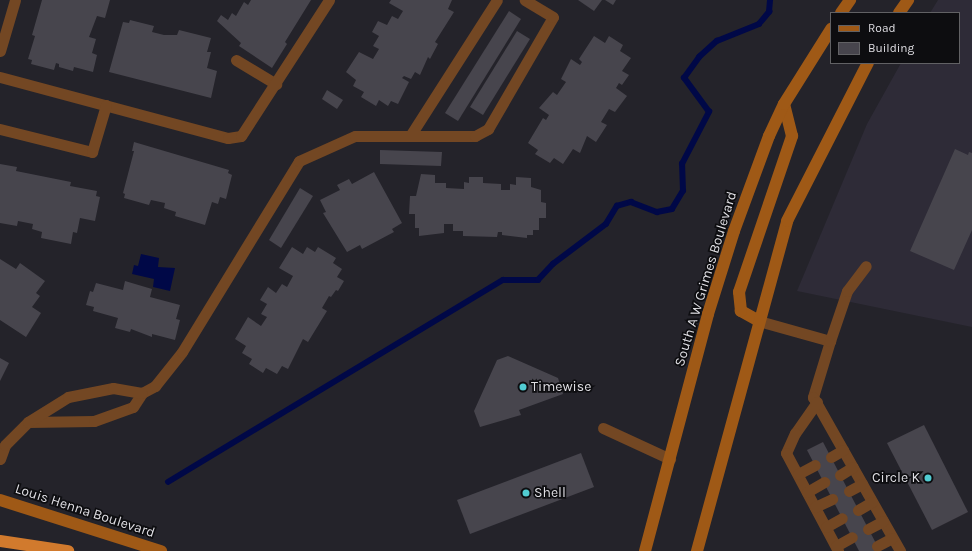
<!DOCTYPE html>
<html>
<head>
<meta charset="utf-8">
<style>
	body { margin:0 }
	#map { position:relative; width:972px; height:551px; overflow:hidden; background:#24232a; font-family:Karla,sans-serif }
	div>[style] { position:absolute }
	.built>* { inset:0; background:#2e2b37 }
	.water>* { inset:0; background:#000847 }
	.stream>* { height:5.5px; margin:-2.75px; padding:0 2.75px; transform-origin:2.75px; border-radius:2.75px; background:#000847 }
	.building>* { inset:0; background:#47454d }
	.service>* { height:11px; margin:-5.5px; padding:0 5.5px; transform-origin:5.5px; border-radius:5.5px; background:#734723 }
	.secondary>* { height:12px; margin:-6px; padding:0 6px; transform-origin:6px; border-radius:6px; background:#9f5916 }
	.motorway>* { height:12px; margin:-6px; padding:0 6px; transform-origin:6px; border-radius:6px; background:#d17a2d }
	.dots>* { width:11px; height:11px; translate:-50% -50%; box-sizing:border-box; border:2px solid #0d0d10; border-radius:50% }
	span { translate:-50% -50%; white-space:nowrap; text-align:center; line-height:1.15; -webkit-text-stroke:3.5px #0d0d10; paint-order:stroke }
	.street-label { font-size:14px; color:#dfdee3 }
	.poi-label { font-size:14px; color:#dfdee3 }
	.left { translate:0 -50%; text-align:left }
	.right { translate:-100% -50%; text-align:right }
	.legend { position:absolute; left:830px; top:12px; width:130px; height:52px; box-sizing:border-box; background:#0d0d10; border:1px solid #616164; margin:0; padding:5px 7px; list-style:none; font-size:12px; color:#dfdee3 }
	.legend li { display:flex; align-items:center; gap:8px; height:20px }
	.legend b { width:20px; border:1px solid #616164 }
</style>
</head>
<body>
<div id="map">
	<div class="built">
		<i style="clip-path:polygon(938px 0,972px 0,972px 327px,797px 291px,867px 124px,901px 63px,959px 63px,959px 13px,930px 13px)"></i>
	</div>
	<div class="water">
		<i style="clip-path:polygon(141px 254px,159px 258px,158px 267px,175px 268px,170px 291px,153px 287px,154px 279px,132px 274px,134px 265px,138px 266px)"></i>
	</div>
	<div class="stream">
		<i style="left:168px;top:482px;width:391px;rotate:-31.1deg"></i>
		<i style="left:503px;top:280px;width:35px"></i>
		<i style="left:538px;top:280px;width:22px;rotate:-47deg"></i>
		<i style="left:553px;top:264px;width:66px;rotate:-37deg"></i>
		<i style="left:606px;top:224px;width:21px;rotate:-59deg"></i>
		<i style="left:617px;top:206px;width:15px;rotate:-16deg"></i>
		<i style="left:631px;top:202px;width:28px;rotate:21deg"></i>
		<i style="left:657px;top:212px;width:15px;rotate:-11deg"></i>
		<i style="left:672px;top:209px;width:21px;rotate:-59deg"></i>
		<i style="left:683px;top:191px;width:27px;rotate:-92deg"></i>
		<i style="left:682px;top:164px;width:59px;rotate:-62.6deg"></i>
		<i style="left:709px;top:112px;width:42px;rotate:-126.3deg"></i>
		<i style="left:684px;top:78px;width:26px;rotate:-54deg"></i>
		<i style="left:699px;top:57px;width:24px;rotate:-42deg"></i>
		<i style="left:717px;top:41px;width:45px;rotate:-22deg"></i>
		<i style="left:759px;top:24px;width:16px;rotate:-50deg"></i>
		<i style="left:769px;top:12px;width:12px;rotate:-85deg"></i>
	</div>
	<div class="building">
		<i style="clip-path:polygon(42px 0,110px 0,105px 18px,97px 16px,89px 37px,96px 39px,92px 53px,97px 55px,93px 72px,74px 67px,73px 71px,59px 67px,59px 64px,56px 63px,54px 70px,31px 64px,32px 60px,28px 59px,35px 36px,32px 35px)"></i>
		<i style="clip-path:polygon(251px 0,311px 0,285px 42px,287px 44px,272px 68px,239px 46px,241px 43px,217px 21px,221px 15px,228px 20px,232px 13px,236px 16px,244px 2px,248px 5px)"></i>
		<i style="clip-path:polygon(391px 0,452px 0,448px 9px,454px 12px,435px 42px,438px 44px,430px 59px,428px 57px,420px 75px,415px 72px,411px 79px,404px 76px,402px 78px,409px 82px,398px 104px,391px 101px,388px 106px,379px 100px,376px 106px,361px 97px,364px 92px,353px 86px,356px 80px,346px 72px,359px 52px,373px 59px,379px 49px,373px 46px,379px 36px,372px 32px,378px 21px,387px 25px,392px 16px,398px 19px,403px 11px,389px 3px)"></i>
		<i style="clip-path:polygon(578px 0,602px 0,594px 11px)"></i>
		<i style="clip-path:polygon(605px 0,616px 0,613px 5px)"></i>
		<i style="clip-path:polygon(509px 11px,521px 19px,458px 121px,445px 113px)"></i>
		<i style="clip-path:polygon(130px 20px,154px 26px,152px 32px,164px 35px,177px 35px,179px 30px,211px 38px,207px 52px,211px 52px,207px 68px,217px 71px,211px 98px,109px 72px,123px 22px,129px 23px)"></i>
		<i style="clip-path:polygon(517px 31px,530px 39px,483px 115px,470px 107px)"></i>
		<i style="clip-path:polygon(594px 36px,605px 43px,609px 36px,623px 45px,620px 51px,631px 58px,622px 71px,629px 75px,622px 85px,619px 83px,616px 88px,627px 96px,615px 112px,609px 109px,601px 122px,607px 125px,596px 142px,587px 136px,580px 153px,573px 149px,563px 164px,554px 158px,550px 163px,535px 154px,538px 150px,528px 143px,543px 118px,546px 120px,549px 115px,539px 108px,553px 92px,557px 95px,566px 82px,561px 79px,571px 59px,580px 65px,582px 62px,579px 59px)"></i>
		<i style="clip-path:polygon(327px 90px,343px 100px,337px 109px,322px 99px)"></i>
		<i style="clip-path:polygon(134px 142px,229px 170px,228px 173px,232px 175px,226px 199px,220px 197px,218px 204px,212px 202px,205px 225px,175px 216px,176px 212px,164px 208px,165px 203px,151px 200px,149px 205px,124px 198px,125px 194px,123px 193px,134px 151px,132px 151px)"></i>
		<i style="clip-path:polygon(955px 149px,968px 155px,969px 152px,972px 153px,972px 230px,954px 270px,910px 251px)"></i>
		<i style="clip-path:polygon(380px 150px,442px 152px,441px 166px,380px 164px)"></i>
		<i style="clip-path:polygon(0 164px,17px 167px,16px 171px,71px 182px,70px 186px,97px 191px,96px 196px,100px 197px,95px 221px,80px 218px,77px 233px,73px 232px,71px 244px,41px 238px,42px 232px,32px 229px,33px 224px,18px 221px,17px 226px,0 223px)"></i>
		<i style="clip-path:polygon(374px 172px,402px 223px,392px 229px,394px 232px,362px 249px,360px 245px,347px 252px,323px 213px,326px 212px,320px 200px,340px 190px,337px 185px,349px 179px,352px 184px)"></i>
		<i style="clip-path:polygon(421px 174px,435px 175px,435px 183px,446px 183px,446px 188px,464px 189px,464px 182px,469px 183px,469px 177px,483px 177px,483px 183px,501px 184px,501px 190px,510px 190px,510px 184px,516px 185px,516px 177px,531px 178px,531px 187px,541px 190px,541px 202px,546px 203px,546px 218px,539px 218px,539px 230px,533px 230px,533px 235px,527px 235px,527px 238px,502px 235px,502px 232px,498px 232px,497px 237px,463px 236px,463px 231px,453px 231px,453px 224px,444px 224px,444px 233px,419px 236px,419px 228px,415px 228px,415px 214px,409px 214px,410px 196px,416px 196px)"></i>
		<i style="clip-path:polygon(300px 188px,313px 196px,281px 248px,269px 240px)"></i>
		<i style="clip-path:polygon(292px 247px,303px 254px,307px 247px,315px 252px,318px 247px,336px 258px,333px 263px,342px 269px,337px 277px,344px 281px,338px 291px,336px 290px,331px 297px,329px 296px,322px 308px,327px 311px,308px 342px,303px 339px,288px 369px,282px 366px,277px 374px,266px 368px,263px 373px,249px 364px,252px 359px,242px 353px,246px 346px,235px 339px,248px 317px,261px 326px,267px 317px,261px 314px,267px 304px,260px 300px,268px 287px,276px 293px,282px 284px,287px 287px,293px 276px,279px 268px)"></i>
		<i style="clip-path:polygon(0 259px,16px 269px,20px 263px,45px 281px,36px 293px,40px 296px,32px 307px,41px 313px,26px 337px,0 320px)"></i>
		<i style="clip-path:polygon(125px 281px,152px 289px,150px 297px,180px 305px,176px 319px,180px 320px,175px 340px,152px 334px,152px 337px,131px 329px,130px 332px,115px 328px,118px 318px,93px 311px,94px 307px,86px 305px,90px 291px,93px 292px,96px 283px,123px 290px)"></i>
		<i style="clip-path:polygon(508px 356px,558px 378px,563px 394px,519px 410px,521px 415px,480px 427px,474px 411px,497px 360px)"></i>
		<i style="clip-path:polygon(0 358px,9px 363px,0 381px)"></i>
		<i style="clip-path:polygon(924px 425px,968px 512px,932px 530px,887px 443px)"></i>
		<i style="clip-path:polygon(823px 442px,880px 551px,859px 551px,807px 450px)"></i>
		<i style="clip-path:polygon(581px 453px,594px 487px,470px 534px,457px 500px)"></i>
	</div>
	<div class="service">
		<i style="left:0;top:51px;width:53px;rotate:-73.6deg"></i>
		<i style="left:236px;top:60px;width:47px;rotate:31deg"></i>
		<i style="left:0;top:77px;width:236px;rotate:15deg"></i>
		<i style="left:228px;top:138px;width:13px;rotate:-9deg"></i>
		<i style="left:241px;top:136px;width:162px;rotate:-57.1deg"></i>
		<i style="left:0;top:129px;width:95px;rotate:14deg"></i>
		<i style="left:92px;top:152px;width:49px;rotate:-73.4deg"></i>
		<i style="left:410px;top:136px;width:161px;rotate:-57.4deg"></i>
		<i style="left:759px;top:321px;width:74px;rotate:15.7deg"></i>
		<i style="left:830px;top:341px;width:59px;rotate:106.9deg"></i>
		<i style="left:813px;top:397px;width:177px;rotate:60.5deg"></i>
		<i style="left:830px;top:341px;width:53px;rotate:-71.2deg"></i>
		<i style="left:847px;top:291px;width:31px;rotate:-53deg"></i>
		<i style="left:817px;top:402px;width:38px;rotate:125deg"></i>
		<i style="left:795px;top:433px;width:22px;rotate:114deg"></i>
		<i style="left:786px;top:453px;width:111px;rotate:62deg"></i>
		<i style="left:28px;top:422px;width:66px;rotate:-0.9deg"></i>
		<i style="left:94px;top:421px;width:41px;rotate:-19.7deg"></i>
		<i style="left:133px;top:407px;width:17px;rotate:-57deg"></i>
		<i style="left:142px;top:393px;width:15px;rotate:-28deg"></i>
		<i style="left:155px;top:386px;width:43px;rotate:-51.5deg"></i>
		<i style="left:182px;top:352px;width:224px;rotate:-58.5deg"></i>
		<i style="left:299px;top:161px;width:61px;rotate:-24.1deg"></i>
		<i style="left:355px;top:136px;width:120px"></i>
		<i style="left:475px;top:136px;width:15px;rotate:-28deg"></i>
		<i style="left:488px;top:129px;width:129px;rotate:-59.9deg"></i>
		<i style="left:553px;top:17px;width:33px;rotate:-149deg"></i>
		<i style="left:603px;top:428px;width:74px;rotate:24.8deg"></i>
		<i style="left:831px;top:457px;width:14px;rotate:-30deg"></i>
		<i style="left:0;top:459px;width:15px;rotate:-70deg"></i>
		<i style="left:5px;top:445px;width:33px;rotate:-45deg"></i>
		<i style="left:28px;top:422px;width:47px;rotate:-32deg"></i>
		<i style="left:68px;top:397px;width:46px;rotate:-11.3deg"></i>
		<i style="left:113px;top:388px;width:29px;rotate:10deg"></i>
		<i style="left:798px;top:474px;width:19px;rotate:-28deg"></i>
		<i style="left:840px;top:475px;width:15px;rotate:-32deg"></i>
		<i style="left:849px;top:491px;width:15px;rotate:-28deg"></i>
		<i style="left:807px;top:492px;width:20px;rotate:-30deg"></i>
		<i style="left:815px;top:507px;width:19px;rotate:-25deg"></i>
		<i style="left:858px;top:510px;width:16px;rotate:-30deg"></i>
		<i style="left:826px;top:527px;width:18px;rotate:-29deg"></i>
		<i style="left:868px;top:529px;width:17px;rotate:-28deg"></i>
		<i style="left:836px;top:546px;width:18px;rotate:-29deg"></i>
		<i style="left:877px;top:546px;width:17px;rotate:-28deg"></i>
	</div>
	<div class="secondary">
		<i style="left:841px;top:13px;width:16px;rotate:-55deg"></i>
		<i style="left:899px;top:13px;width:16px;rotate:-55deg"></i>
		<i style="left:759px;top:321px;width:21px;rotate:-151deg"></i>
		<i style="left:741px;top:311px;width:19px;rotate:-96deg"></i>
		<i style="left:739px;top:292px;width:165px;rotate:-71.2deg"></i>
		<i style="left:792px;top:136px;width:33px;rotate:-104deg"></i>
		<i style="left:0;top:500px;width:169px;rotate:17.6deg"></i>
		<i style="left:645px;top:551px;width:245px;rotate:-75.1deg"></i>
		<i style="left:708px;top:314px;width:87px;rotate:-72.6deg"></i>
		<i style="left:734px;top:231px;width:101px;rotate:-69.8deg"></i>
		<i style="left:769px;top:136px;width:35px;rotate:-65deg"></i>
		<i style="left:784px;top:104px;width:89px;rotate:-57.9deg"></i>
		<i style="left:697px;top:551px;width:342px;rotate:-74.7deg"></i>
		<i style="left:787px;top:221px;width:178px;rotate:-62.9deg"></i>
	</div>
	<div class="motorway">
		<i style="left:0;top:541px;width:69px;rotate:8.4deg"></i>
	</div>
	<div class="dots">
		<i style="left:523px;top:387px;background:#51ccd2"></i>
		<i style="left:928px;top:478px;background:#51ccd2"></i>
		<i style="left:526px;top:493px;background:#51ccd2"></i>
	</div>
	<div class="street-label">
		<span style="left:706px;top:279px;rotate:-73deg">South A W Grimes Boulevard</span>
		<span style="left:85px;top:511px;rotate:18deg">Louis Henna Boulevard</span>
	</div>
	<div class="poi-label">
		<span class="left" style="left:531px;top:387px">Timewise</span>
		<span class="right" style="left:920px;top:478px">Circle K</span>
		<span class="left" style="left:534px;top:493px">Shell</span>
	</div>
	<ul class="legend">
	<li><b style="height:5px;background:#9f5916"></b>Road</li>
	<li><b style="height:11px;background:#47454d"></b>Building</li>
	</ul>
</div>
</body>
</html>
